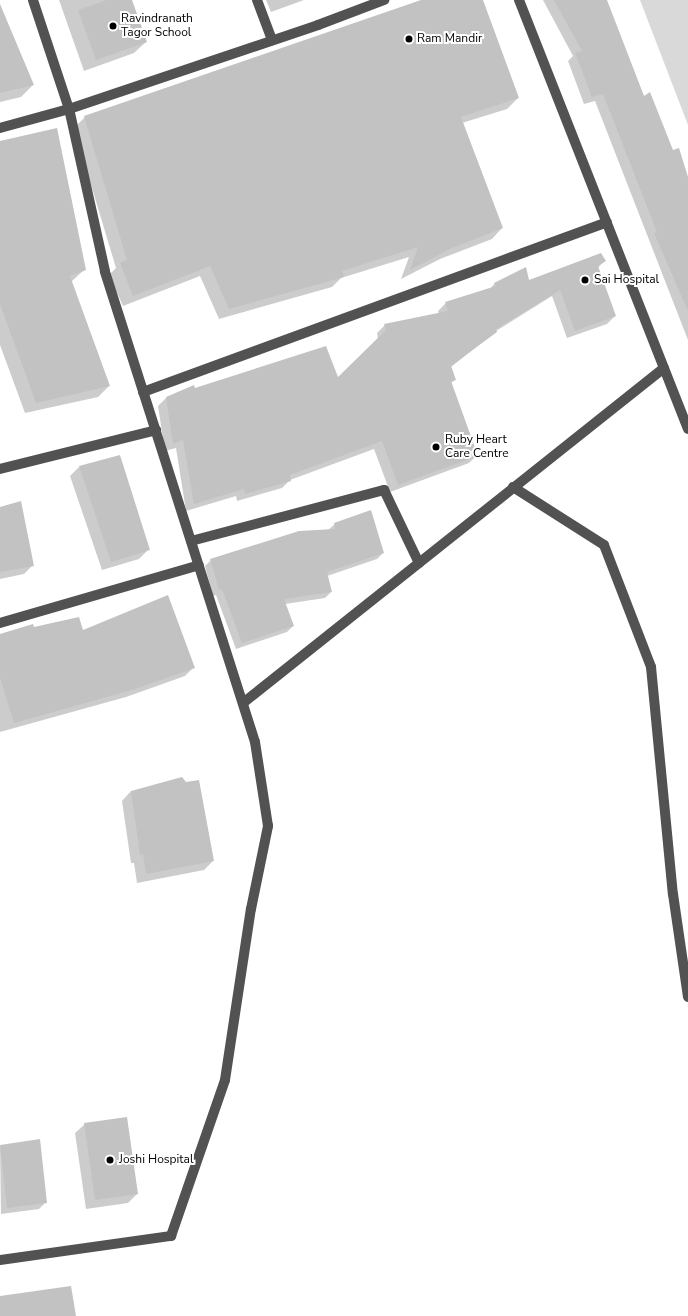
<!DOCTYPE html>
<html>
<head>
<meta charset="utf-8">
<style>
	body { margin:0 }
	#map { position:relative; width:688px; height:1316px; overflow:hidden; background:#fff; font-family:"Nunito Sans",sans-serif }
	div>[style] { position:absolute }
	.green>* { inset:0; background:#d9d9d9 }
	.shadow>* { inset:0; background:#0003 }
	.building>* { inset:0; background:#c2c2c2 }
	.minor>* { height:10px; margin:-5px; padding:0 5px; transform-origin:5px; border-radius:5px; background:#525252 }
	.dots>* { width:11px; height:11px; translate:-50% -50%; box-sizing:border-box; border:2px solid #fff; border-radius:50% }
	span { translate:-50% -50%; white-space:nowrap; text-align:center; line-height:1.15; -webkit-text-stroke:4px #fff; paint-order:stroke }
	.poi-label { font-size:12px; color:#000 }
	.left { translate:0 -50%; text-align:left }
</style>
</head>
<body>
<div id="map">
	<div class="green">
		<i style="clip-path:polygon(640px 0,688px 0,688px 125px)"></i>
	</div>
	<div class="shadow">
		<i style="clip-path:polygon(59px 0,131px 0,146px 42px,134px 53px,84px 71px)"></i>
		<i style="clip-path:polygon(266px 0,304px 0,271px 12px)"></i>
		<i style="clip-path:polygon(424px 0,482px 0,518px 98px,507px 109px,462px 123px,502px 228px,492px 239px,440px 259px,401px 279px,409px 257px,341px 278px,332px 287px,219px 319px,200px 276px,123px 306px,109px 275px,116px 268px,74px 128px,85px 117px)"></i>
		<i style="clip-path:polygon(543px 0,606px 0,644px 97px,688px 180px,688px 340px,595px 101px,584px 104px,568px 61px,573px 56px)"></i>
		<i style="clip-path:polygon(0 7px,33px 85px,21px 97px,0 102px)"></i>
		<i style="clip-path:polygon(0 142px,85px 269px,71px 282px,109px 386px,98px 397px,25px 413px,0 345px)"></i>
		<i style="clip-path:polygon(604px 261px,598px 268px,615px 316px,607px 324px,567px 338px,552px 296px,496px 331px,451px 367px,455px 380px,451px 383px,477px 455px,469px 463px,390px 492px,374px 449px,290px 480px,282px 488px,237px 501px,236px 496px,186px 511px,176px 448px,165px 451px,158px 406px,166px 398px,193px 386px,194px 390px,338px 379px,378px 339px,377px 333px,385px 325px,439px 314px,438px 311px,446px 303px,490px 289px,495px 283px,529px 281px)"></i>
		<i style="clip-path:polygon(79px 467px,148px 550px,139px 559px,102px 570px,70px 476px)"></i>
		<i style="clip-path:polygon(0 508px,33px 565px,24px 574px,0 579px)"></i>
		<i style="clip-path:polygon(335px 524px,383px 553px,377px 559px,327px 576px,331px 592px,325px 598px,285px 604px,293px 626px,287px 632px,236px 649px,216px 595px,213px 596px,205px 566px,211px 560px,328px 530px)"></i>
		<i style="clip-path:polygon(33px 628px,82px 631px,194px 667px,185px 676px,126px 697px,0 732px,0 635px)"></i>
		<i style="clip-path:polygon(131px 791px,213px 861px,204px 870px,137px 883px,134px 863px,131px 863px,122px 801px)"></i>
		<i style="clip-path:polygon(85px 1124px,137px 1194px,128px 1203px,86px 1209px,75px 1133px)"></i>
		<i style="clip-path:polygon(0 1146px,45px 1203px,39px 1209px,1px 1214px)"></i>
	</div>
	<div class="building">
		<i style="clip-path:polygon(107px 0,132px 0,147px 42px,96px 60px,78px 10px)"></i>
		<i style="clip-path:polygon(421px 0,483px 0,519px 98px,461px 117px,503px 228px,452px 248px,410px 270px,418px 247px,342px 271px,344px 277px,229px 309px,210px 266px,133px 296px,120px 263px,127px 260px,84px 116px)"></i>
		<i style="clip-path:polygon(554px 0,607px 0,644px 96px,650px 92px,673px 150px,679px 148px,688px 177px,688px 311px,654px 233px,657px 232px,603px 94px,592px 97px,575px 53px,582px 51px)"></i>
		<i style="clip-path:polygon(0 4px,34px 85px,0 93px)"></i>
		<i style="clip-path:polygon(57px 128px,86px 270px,70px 276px,110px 386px,36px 403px,0 304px,0 141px)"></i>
		<i style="clip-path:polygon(601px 253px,606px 261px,598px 266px,616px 316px,575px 331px,560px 290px,496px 329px,497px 332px,451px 366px,456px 380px,451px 381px,478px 456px,398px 485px,382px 441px,290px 475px,291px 481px,245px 494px,244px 489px,194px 504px,183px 440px,173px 444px,166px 397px,194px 385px,195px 388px,326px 346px,338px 377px,386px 330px,384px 324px,448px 311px,445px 302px,496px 286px,494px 283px,526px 267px,529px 280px)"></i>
		<i style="clip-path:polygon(120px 455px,150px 550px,111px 562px,79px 466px)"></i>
		<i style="clip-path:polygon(21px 501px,34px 566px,0 572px,0 507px)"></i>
		<i style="clip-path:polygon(371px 510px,384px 553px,327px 572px,332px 592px,284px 599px,294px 626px,242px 643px,222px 589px,219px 590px,210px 559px,299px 531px,335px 529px,334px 523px)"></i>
		<i style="clip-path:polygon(168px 595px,195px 668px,135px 689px,14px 723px,0 678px,0 634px,33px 624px,34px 627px,79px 617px,83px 630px)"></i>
		<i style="clip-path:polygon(182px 777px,186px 782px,199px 780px,214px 861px,146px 874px,143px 854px,140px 855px,131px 791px)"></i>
		<i style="clip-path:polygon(127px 1117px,138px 1194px,95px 1200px,84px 1123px)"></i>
		<i style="clip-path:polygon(40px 1139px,47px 1203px,7px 1208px,0 1145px)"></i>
		<i style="clip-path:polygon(71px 1286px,76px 1316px,0 1316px,0 1296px)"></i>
	</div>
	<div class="minor">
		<i style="left:257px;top:0;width:43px;rotate:69.4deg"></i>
		<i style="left:519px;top:0;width:461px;rotate:68.5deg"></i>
		<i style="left:0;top:128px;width:72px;rotate:-15.4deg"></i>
		<i style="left:69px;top:109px;width:263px;rotate:-18.6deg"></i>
		<i style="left:318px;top:25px;width:71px;rotate:-20.7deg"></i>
		<i style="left:143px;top:392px;width:494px;rotate:-20.1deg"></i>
		<i style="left:0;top:469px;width:161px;rotate:-14deg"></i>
		<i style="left:513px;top:487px;width:108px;rotate:32.5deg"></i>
		<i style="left:604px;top:545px;width:131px;rotate:68.9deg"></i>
		<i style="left:651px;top:667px;width:228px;rotate:84.5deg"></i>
		<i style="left:673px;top:894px;width:104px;rotate:81.7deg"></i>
		<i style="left:191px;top:541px;width:200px;rotate:-14.8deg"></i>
		<i style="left:384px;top:490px;width:81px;rotate:64.4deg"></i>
		<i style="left:0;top:623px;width:207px;rotate:-16.2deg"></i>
		<i style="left:243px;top:703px;width:538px;rotate:-38.51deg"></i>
		<i style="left:0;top:1260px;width:173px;rotate:-8deg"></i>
		<i style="left:171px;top:1236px;width:165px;rotate:-70.9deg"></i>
		<i style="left:225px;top:1080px;width:173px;rotate:-81.4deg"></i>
		<i style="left:251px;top:909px;width:85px;rotate:-78.4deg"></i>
		<i style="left:268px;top:826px;width:85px;rotate:-98.8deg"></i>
		<i style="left:255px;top:742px;width:494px;rotate:-107.7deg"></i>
		<i style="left:105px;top:271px;width:166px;rotate:-102.5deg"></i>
		<i style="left:69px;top:109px;width:115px;rotate:-108.3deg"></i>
	</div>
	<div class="dots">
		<i style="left:113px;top:26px;background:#000"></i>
		<i style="left:409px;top:39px;background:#000"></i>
		<i style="left:585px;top:280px;background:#000"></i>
		<i style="left:436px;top:447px;background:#000"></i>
		<i style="left:110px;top:1160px;background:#000"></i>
	</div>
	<div class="poi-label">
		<span class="left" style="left:121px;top:26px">Ravindranath<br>Tagor School</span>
		<span class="left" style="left:417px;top:39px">Ram Mandir</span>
		<span class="left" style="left:594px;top:280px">Sai Hospital</span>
		<span class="left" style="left:445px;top:447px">Ruby Heart<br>Care Centre</span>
		<span class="left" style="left:119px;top:1160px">Joshi Hospital</span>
	</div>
</div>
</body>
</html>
